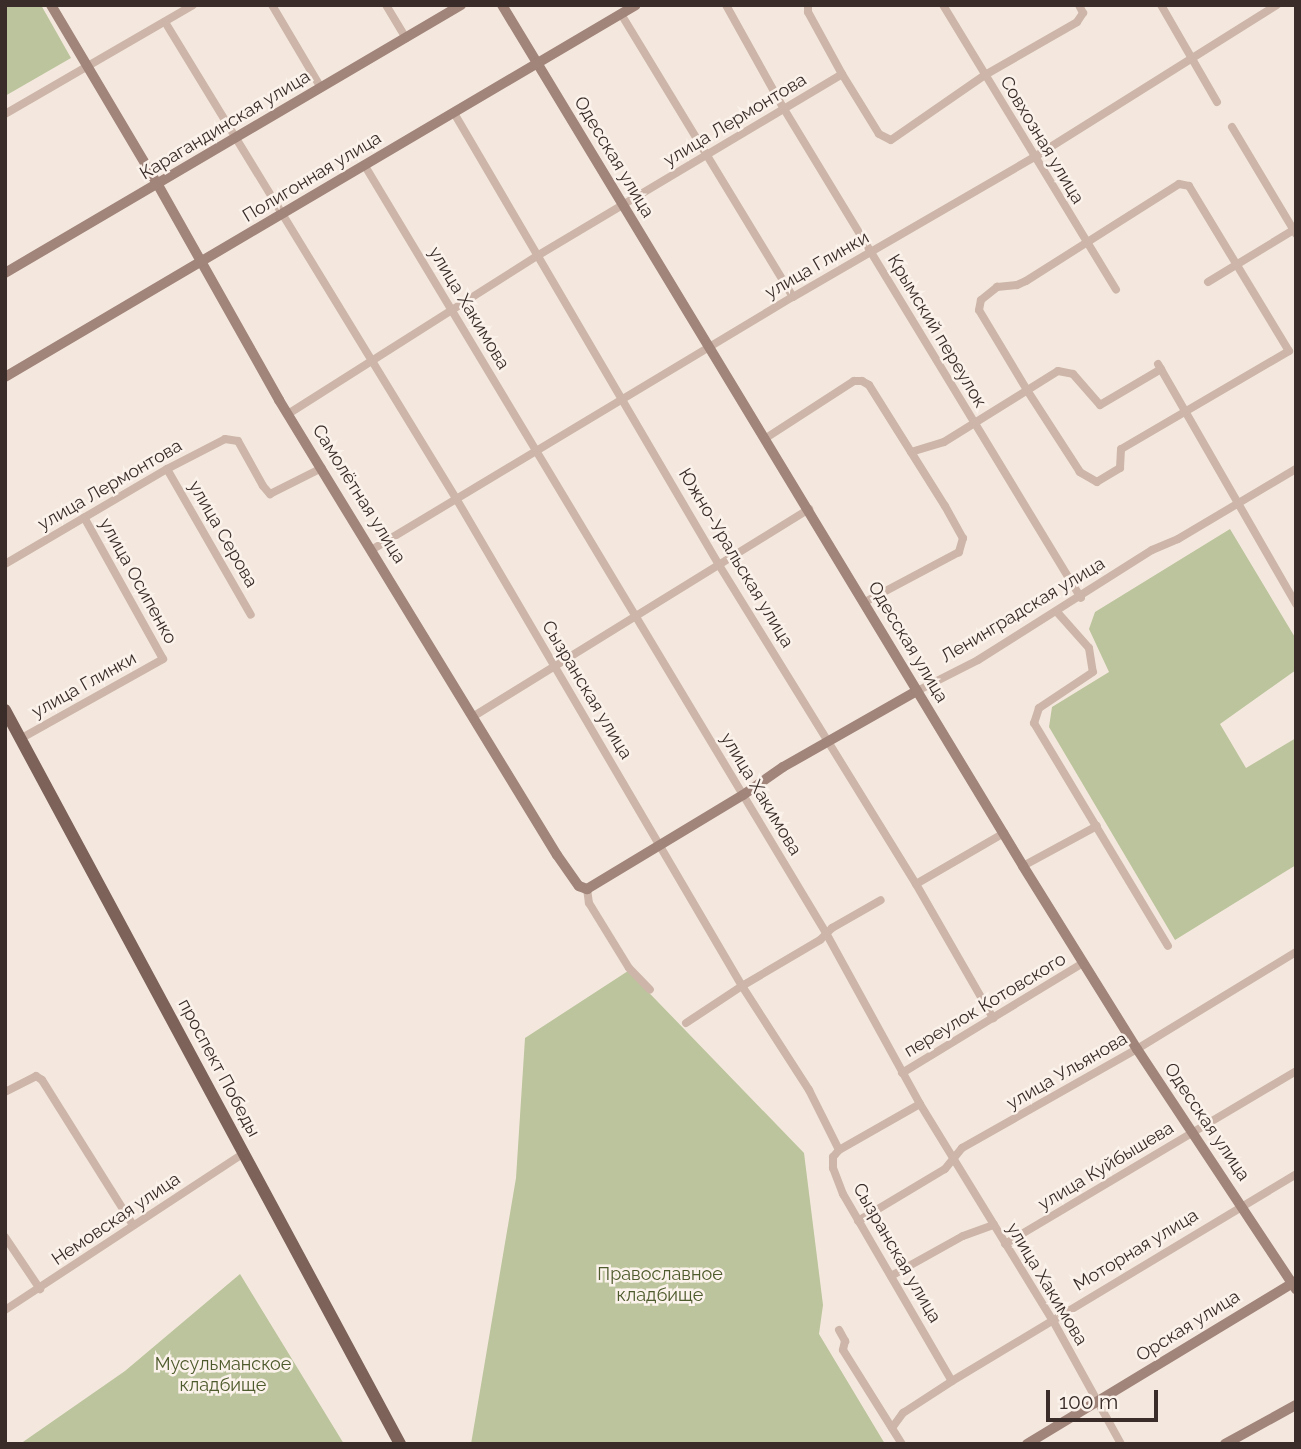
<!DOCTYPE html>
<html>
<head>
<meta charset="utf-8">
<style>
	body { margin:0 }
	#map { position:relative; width:1301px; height:1449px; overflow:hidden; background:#f4e8de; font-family:Raleway,sans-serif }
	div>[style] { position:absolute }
	.green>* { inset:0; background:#bbc49c }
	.street>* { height:8px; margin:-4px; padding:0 4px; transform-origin:4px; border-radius:4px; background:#cdb6a9 }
	.secondary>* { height:10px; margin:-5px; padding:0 5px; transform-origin:5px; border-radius:5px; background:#a1847a }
	.primary>* { height:12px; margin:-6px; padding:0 6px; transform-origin:6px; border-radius:6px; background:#7d6259 }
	span { translate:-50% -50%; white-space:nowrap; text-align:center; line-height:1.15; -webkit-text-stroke:5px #fbf2eb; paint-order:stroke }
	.street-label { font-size:18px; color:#3a2d29 }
	.park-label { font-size:18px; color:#4d5a2b }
	.frame { position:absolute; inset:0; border:7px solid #3a2d29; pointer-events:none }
	.scale { position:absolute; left:1046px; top:1390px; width:112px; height:32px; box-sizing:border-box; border:4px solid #3a2d29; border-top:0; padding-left:9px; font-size:21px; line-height:24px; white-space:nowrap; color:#3a2d29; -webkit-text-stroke:5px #fbf2eb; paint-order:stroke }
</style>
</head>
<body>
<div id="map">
	<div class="green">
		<i style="clip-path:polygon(5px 5px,41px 5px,71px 58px,5px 96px)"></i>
		<i style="clip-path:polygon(1230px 529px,1296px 639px,1296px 670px,1220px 724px,1246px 768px,1296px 738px,1296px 865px,1175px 940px,1049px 727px,1052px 707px,1109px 672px,1089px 629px,1095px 612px)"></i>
		<i style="clip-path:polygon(628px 971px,804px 1153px,823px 1305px,819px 1334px,885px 1444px,471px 1444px,516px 1178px,525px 1038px)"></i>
		<i style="clip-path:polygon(240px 1274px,344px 1444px,20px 1444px,125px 1371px)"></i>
	</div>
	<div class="street">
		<i style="left:272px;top:5px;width:96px;rotate:59.4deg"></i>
		<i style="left:386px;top:5px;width:39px;rotate:59deg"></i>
		<i style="left:726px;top:5px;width:119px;rotate:60.9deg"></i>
		<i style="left:784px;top:109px;width:572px;rotate:58.73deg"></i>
		<i style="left:808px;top:5px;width:7px;rotate:90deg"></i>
		<i style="left:808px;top:12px;width:71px;rotate:61.3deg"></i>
		<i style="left:842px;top:74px;width:70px;rotate:58.3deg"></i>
		<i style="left:879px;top:134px;width:13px;rotate:27deg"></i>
		<i style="left:891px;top:140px;width:114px;rotate:-34.7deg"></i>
		<i style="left:985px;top:75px;width:106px;rotate:-29.9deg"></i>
		<i style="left:1077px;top:22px;width:11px;rotate:-56deg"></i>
		<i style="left:1083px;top:13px;width:9px;rotate:-117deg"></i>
		<i style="left:943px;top:5px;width:333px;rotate:58.7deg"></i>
		<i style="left:1161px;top:5px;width:112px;rotate:60deg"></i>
		<i style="left:621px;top:14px;width:331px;rotate:58.7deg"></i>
		<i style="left:165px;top:22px;width:560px;rotate:58.58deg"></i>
		<i style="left:457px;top:500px;width:563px;rotate:59.61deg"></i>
		<i style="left:742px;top:986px;width:124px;rotate:57.2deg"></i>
		<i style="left:809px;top:1090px;width:67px;rotate:63.4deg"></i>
		<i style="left:839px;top:1150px;width:9px;rotate:131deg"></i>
		<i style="left:833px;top:1157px;width:11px;rotate:90deg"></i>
		<i style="left:833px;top:1168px;width:28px;rotate:69deg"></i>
		<i style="left:843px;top:1194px;width:216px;rotate:59.8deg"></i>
		<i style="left:454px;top:113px;width:524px;rotate:59.62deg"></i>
		<i style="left:719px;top:565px;width:375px;rotate:58.3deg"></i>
		<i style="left:916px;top:884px;width:155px;rotate:60.1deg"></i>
		<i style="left:5px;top:114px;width:217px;rotate:-30.1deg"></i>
		<i style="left:1232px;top:127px;width:125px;rotate:59.1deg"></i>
		<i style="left:365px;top:166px;width:895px;rotate:58.99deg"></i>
		<i style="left:826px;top:933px;width:195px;rotate:61.2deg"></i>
		<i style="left:920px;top:1104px;width:252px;rotate:58.5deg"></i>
		<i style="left:1052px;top:1319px;width:143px;rotate:61.1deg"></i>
		<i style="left:1179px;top:184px;width:10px;rotate:11deg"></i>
		<i style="left:1189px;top:186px;width:193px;rotate:58.8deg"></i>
		<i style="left:1289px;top:351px;width:194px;rotate:149.7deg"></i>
		<i style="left:1121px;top:449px;width:19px;rotate:93deg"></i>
		<i style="left:1120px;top:468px;width:27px;rotate:149deg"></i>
		<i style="left:1097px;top:482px;width:20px;rotate:-150deg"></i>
		<i style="left:1080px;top:472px;width:98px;rotate:-122.9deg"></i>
		<i style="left:1027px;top:390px;width:93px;rotate:-121deg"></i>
		<i style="left:979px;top:310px;width:10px;rotate:-79deg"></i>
		<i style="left:981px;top:300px;width:21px;rotate:-39deg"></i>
		<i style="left:997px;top:287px;width:20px;rotate:-6deg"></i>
		<i style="left:1017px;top:285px;width:10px;rotate:-24deg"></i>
		<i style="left:1026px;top:281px;width:181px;rotate:-32.4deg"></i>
		<i style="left:1208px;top:282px;width:102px;rotate:-31.3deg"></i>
		<i style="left:1158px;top:364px;width:277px;rotate:60.1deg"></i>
		<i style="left:288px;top:414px;width:295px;rotate:-32.4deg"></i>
		<i style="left:537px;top:256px;width:355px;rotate:-30.8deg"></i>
		<i style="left:766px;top:438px;width:105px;rotate:-32.9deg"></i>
		<i style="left:854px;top:381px;width:8px"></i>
		<i style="left:862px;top:381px;width:8px;rotate:30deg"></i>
		<i style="left:869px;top:385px;width:143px;rotate:57.9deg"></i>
		<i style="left:945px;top:506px;width:37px;rotate:61deg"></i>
		<i style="left:963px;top:538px;width:15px;rotate:106deg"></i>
		<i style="left:959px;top:552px;width:106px;rotate:152deg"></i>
		<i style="left:911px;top:452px;width:34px;rotate:-17deg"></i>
		<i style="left:944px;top:442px;width:134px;rotate:-31.9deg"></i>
		<i style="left:1058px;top:371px;width:15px;rotate:11deg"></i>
		<i style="left:1073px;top:374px;width:41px;rotate:48.9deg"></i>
		<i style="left:1100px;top:405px;width:71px;rotate:-30.5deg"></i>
		<i style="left:167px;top:469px;width:168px;rotate:60.1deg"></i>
		<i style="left:373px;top:549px;width:490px;rotate:-31deg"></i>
		<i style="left:793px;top:297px;width:277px;rotate:-30.1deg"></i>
		<i style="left:1033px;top:158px;width:288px;rotate:-32.1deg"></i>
		<i style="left:5px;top:564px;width:188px;rotate:-30.4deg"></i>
		<i style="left:167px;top:469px;width:65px;rotate:-27.3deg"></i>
		<i style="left:225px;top:439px;width:13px;rotate:9deg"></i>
		<i style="left:238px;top:441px;width:51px;rotate:60.9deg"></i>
		<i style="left:263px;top:486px;width:11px;rotate:49deg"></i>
		<i style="left:270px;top:494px;width:58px;rotate:-26.6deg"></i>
		<i style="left:1057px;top:612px;width:48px;rotate:48.4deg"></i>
		<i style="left:1089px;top:648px;width:24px;rotate:81deg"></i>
		<i style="left:1093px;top:672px;width:65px;rotate:146.3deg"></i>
		<i style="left:1039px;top:708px;width:16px;rotate:108deg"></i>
		<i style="left:1034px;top:723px;width:260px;rotate:59deg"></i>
		<i style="left:917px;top:691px;width:68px;rotate:-26.9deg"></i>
		<i style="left:978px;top:660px;width:206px;rotate:-32.3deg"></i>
		<i style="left:1152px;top:550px;width:28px;rotate:-23deg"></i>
		<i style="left:1178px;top:539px;width:137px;rotate:-30.7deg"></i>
		<i style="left:474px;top:716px;width:394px;rotate:-31.7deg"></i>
		<i style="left:20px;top:739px;width:164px;rotate:-29.2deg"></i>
		<i style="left:163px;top:659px;width:162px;rotate:-119.1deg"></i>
		<i style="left:1023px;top:866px;width:84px;rotate:-28.4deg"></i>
		<i style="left:916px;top:884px;width:102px;rotate:-30.1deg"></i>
		<i style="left:587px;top:889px;width:14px;rotate:82deg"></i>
		<i style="left:589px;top:903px;width:76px;rotate:58.4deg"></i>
		<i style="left:629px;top:968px;width:30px;rotate:46deg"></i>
		<i style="left:686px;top:1023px;width:67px;rotate:-33.5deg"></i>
		<i style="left:742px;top:986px;width:91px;rotate:-30.5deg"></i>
		<i style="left:820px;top:940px;width:17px;rotate:-45deg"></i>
		<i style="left:832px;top:928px;width:56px;rotate:-29.7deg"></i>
		<i style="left:902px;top:1073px;width:212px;rotate:-31.3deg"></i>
		<i style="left:5px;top:1092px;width:35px;rotate:-27deg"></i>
		<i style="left:36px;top:1076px;width:7px;rotate:34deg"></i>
		<i style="left:42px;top:1080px;width:171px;rotate:57.9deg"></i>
		<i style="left:839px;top:1150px;width:93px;rotate:-29.6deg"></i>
		<i style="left:858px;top:1221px;width:101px;rotate:-30.9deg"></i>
		<i style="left:945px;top:1169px;width:27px;rotate:-51deg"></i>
		<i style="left:962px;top:1148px;width:201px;rotate:-29.5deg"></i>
		<i style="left:1137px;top:1049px;width:186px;rotate:-31.4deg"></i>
		<i style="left:5px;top:1237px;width:63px;rotate:56.1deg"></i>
		<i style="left:1005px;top:1244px;width:339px;rotate:-30.7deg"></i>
		<i style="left:891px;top:1276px;width:82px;rotate:-29.1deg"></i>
		<i style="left:963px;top:1236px;width:33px;rotate:-20deg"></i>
		<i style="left:5px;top:1310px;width:286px;rotate:-33.3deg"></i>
		<i style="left:839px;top:1330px;width:13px;rotate:61deg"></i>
		<i style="left:845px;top:1341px;width:9px;rotate:103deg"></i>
		<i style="left:843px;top:1350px;width:111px;rotate:57.9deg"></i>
		<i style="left:892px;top:1428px;width:19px;rotate:-54deg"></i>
		<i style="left:903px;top:1413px;width:59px;rotate:-33.1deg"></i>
		<i style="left:952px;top:1381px;width:401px;rotate:-31deg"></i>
	</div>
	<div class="secondary">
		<i style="left:51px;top:5px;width:209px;rotate:59.3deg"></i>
		<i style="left:158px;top:185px;width:247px;rotate:60.6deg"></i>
		<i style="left:279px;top:400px;width:533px;rotate:58.58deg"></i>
		<i style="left:557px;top:855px;width:38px;rotate:55deg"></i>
		<i style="left:579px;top:886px;width:9px;rotate:21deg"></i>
		<i style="left:587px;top:889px;width:182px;rotate:-31.1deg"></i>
		<i style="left:743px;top:795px;width:49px;rotate:-35deg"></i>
		<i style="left:783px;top:767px;width:154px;rotate:-29.6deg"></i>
		<i style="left:502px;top:5px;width:1006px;rotate:58.82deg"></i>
		<i style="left:1023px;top:866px;width:216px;rotate:58.1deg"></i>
		<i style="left:1137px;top:1049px;width:288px;rotate:56.5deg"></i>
		<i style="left:5px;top:273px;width:529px;rotate:-30.44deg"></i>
		<i style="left:5px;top:377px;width:732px;rotate:-30.52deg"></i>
		<i style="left:1027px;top:1444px;width:315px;rotate:-31.2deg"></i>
		<i style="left:1225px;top:1444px;width:81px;rotate:-28.8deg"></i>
	</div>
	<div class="primary">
		<i style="left:5px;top:710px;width:834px;rotate:61.71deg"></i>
	</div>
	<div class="street-label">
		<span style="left:735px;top:120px;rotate:-31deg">улица Лермонтова</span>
		<span style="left:225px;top:125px;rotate:-31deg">Карагандинская улица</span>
		<span style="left:1042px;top:140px;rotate:59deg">Совхозная улица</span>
		<span style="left:614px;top:157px;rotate:59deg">Одесская улица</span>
		<span style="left:312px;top:177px;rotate:-31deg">Полигонная улица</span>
		<span style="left:817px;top:265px;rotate:-30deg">улица Глинки</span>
		<span style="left:469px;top:308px;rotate:59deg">улица Хакимова</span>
		<span style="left:937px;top:331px;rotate:59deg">Крымский переулок</span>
		<span style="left:110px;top:485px;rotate:-30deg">улица Лермонтова</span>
		<span style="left:359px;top:494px;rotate:58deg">Самолётная улица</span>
		<span style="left:223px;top:534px;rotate:60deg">улица Серова</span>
		<span style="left:736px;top:558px;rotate:59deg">Южно-Уральская улица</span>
		<span style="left:138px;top:581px;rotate:61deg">улица Осипенко</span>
		<span style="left:1023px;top:610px;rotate:-31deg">Ленинградская улица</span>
		<span style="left:908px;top:642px;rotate:59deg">Одесская улица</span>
		<span style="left:84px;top:685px;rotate:-29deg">улица Глинки</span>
		<span style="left:587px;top:690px;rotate:59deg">Сызранская улица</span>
		<span style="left:761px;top:794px;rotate:59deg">улица Хакимова</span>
		<span style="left:985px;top:1005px;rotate:-31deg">переулок Котовского</span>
		<span style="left:219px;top:1068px;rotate:62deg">проспект Победы</span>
		<span style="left:1067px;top:1071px;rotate:-30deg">улица Ульянова</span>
		<span style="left:1207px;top:1122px;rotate:56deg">Одесская улица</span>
		<span style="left:1106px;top:1166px;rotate:-31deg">улица Куйбышева</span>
		<span style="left:116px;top:1219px;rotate:-34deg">Немовская улица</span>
		<span style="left:1136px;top:1250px;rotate:-31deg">Моторная улица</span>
		<span style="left:897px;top:1253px;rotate:60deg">Сызранская улица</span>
		<span style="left:1047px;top:1284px;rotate:59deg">улица Хакимова</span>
		<span style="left:1188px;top:1326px;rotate:-32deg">Орская улица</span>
	</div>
	<div class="park-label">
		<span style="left:660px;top:1285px">Православное<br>кладбище</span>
		<span style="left:223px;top:1375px">Мусульманское<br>кладбище</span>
	</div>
	<div class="frame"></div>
	<div class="scale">100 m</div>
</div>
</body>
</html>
